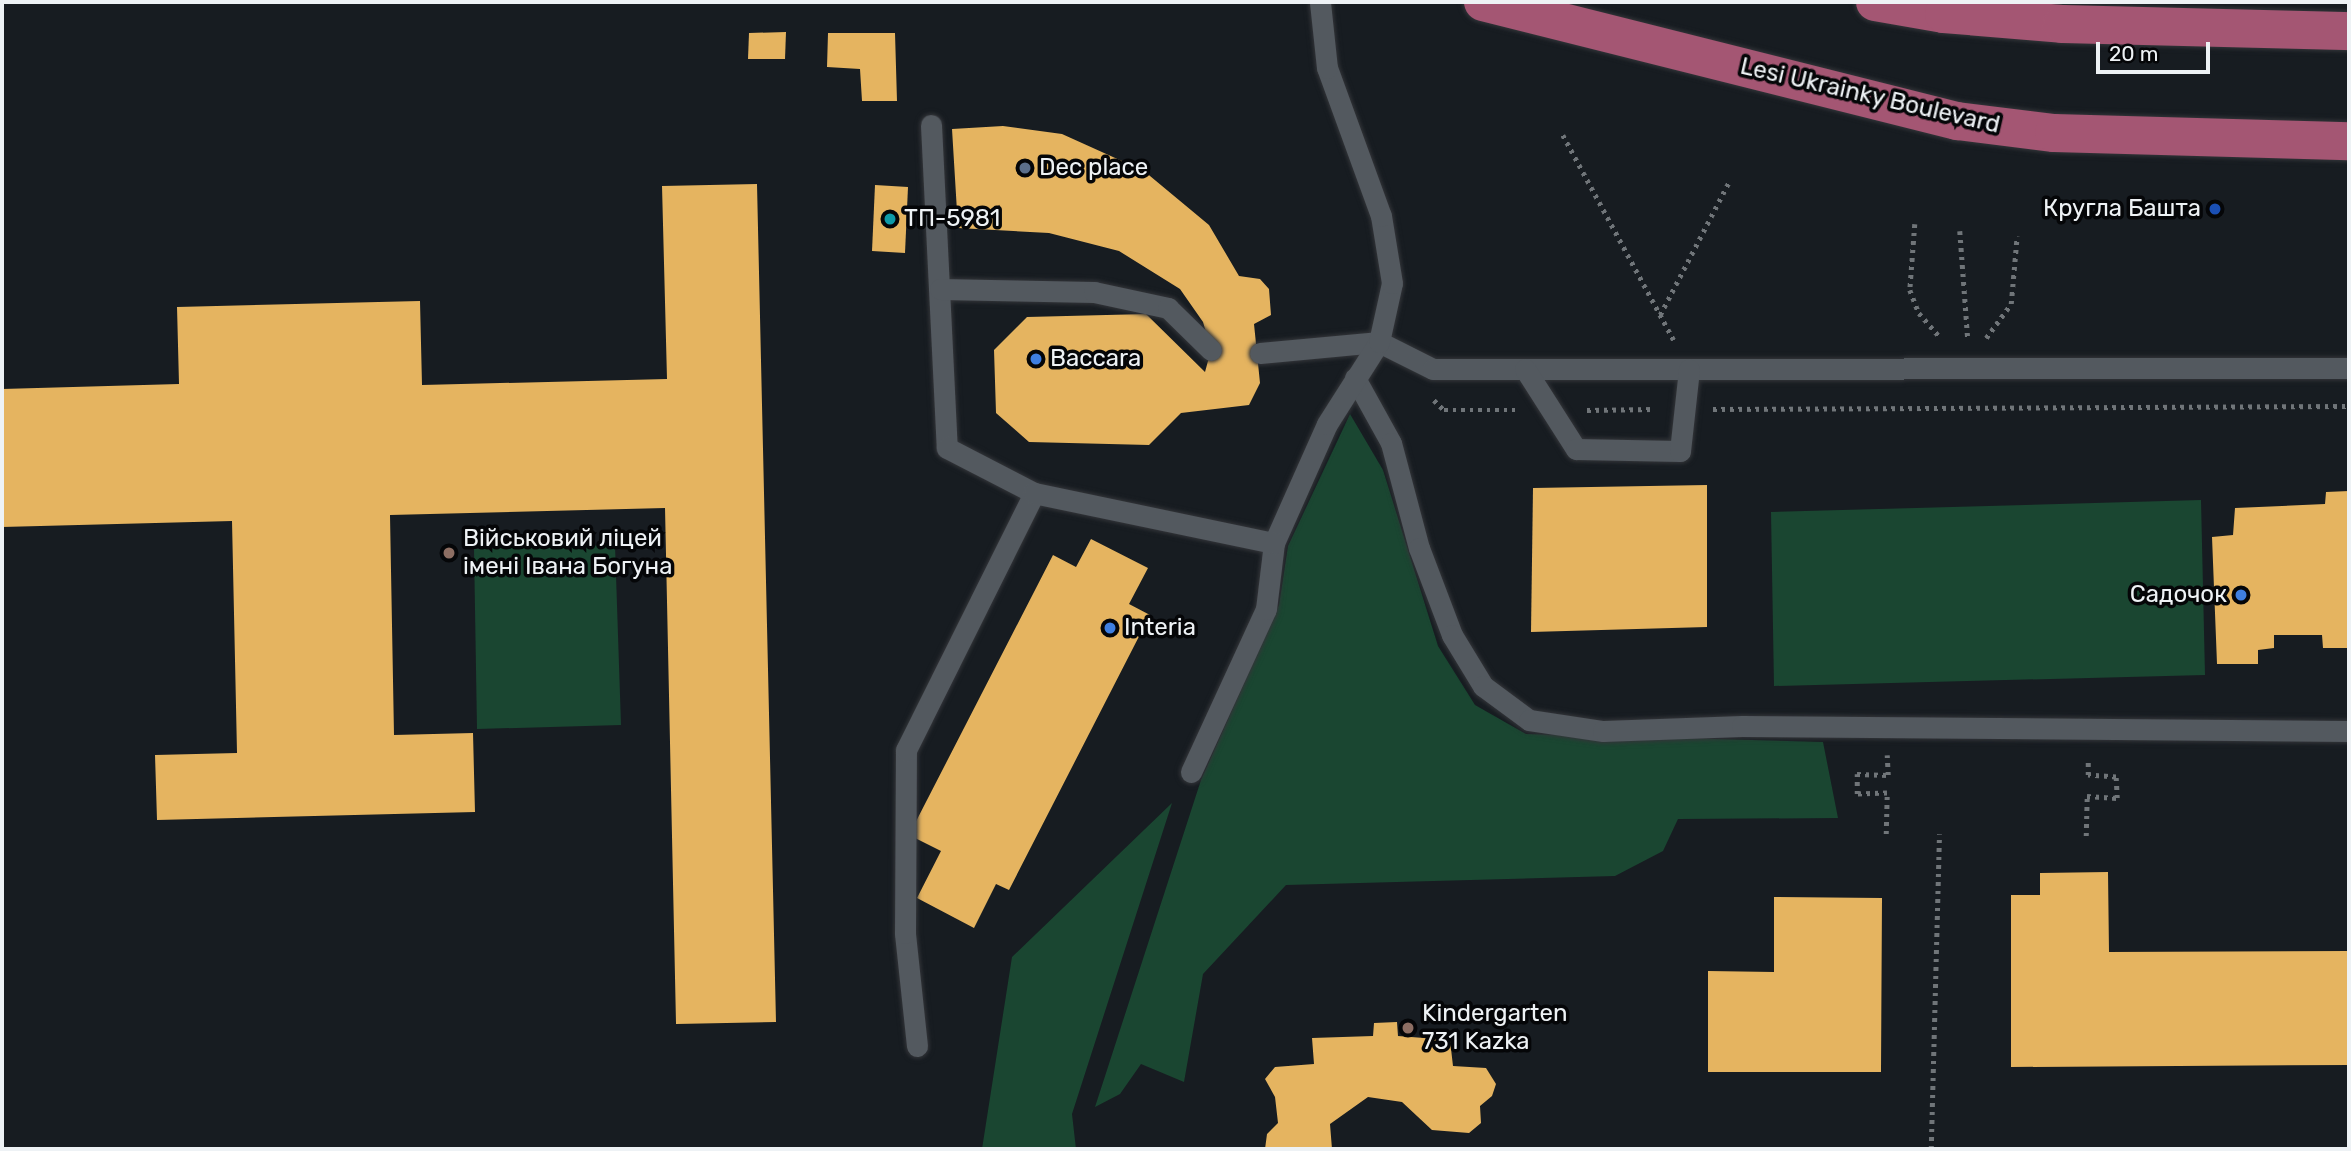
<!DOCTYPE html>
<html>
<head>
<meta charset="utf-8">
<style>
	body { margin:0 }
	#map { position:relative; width:2351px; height:1151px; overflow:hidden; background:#171c21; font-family:Rubik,sans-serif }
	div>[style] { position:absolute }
	.green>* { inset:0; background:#1a4631 }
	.building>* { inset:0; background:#e5b460 }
	.path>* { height:4.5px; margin-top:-2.25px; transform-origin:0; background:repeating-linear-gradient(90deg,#707579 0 3.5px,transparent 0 8.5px) }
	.roads { filter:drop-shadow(0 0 2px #333539) drop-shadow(0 0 2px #333539) }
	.service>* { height:21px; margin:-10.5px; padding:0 10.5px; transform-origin:10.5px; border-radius:10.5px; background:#53595f }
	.primary>* { height:38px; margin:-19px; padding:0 19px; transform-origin:19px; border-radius:19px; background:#a45673 }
	.dots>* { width:19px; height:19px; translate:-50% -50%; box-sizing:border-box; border:4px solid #050608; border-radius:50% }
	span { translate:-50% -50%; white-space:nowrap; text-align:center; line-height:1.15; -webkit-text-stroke:7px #050608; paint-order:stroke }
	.street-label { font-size:24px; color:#eef2f5 }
	.poi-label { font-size:24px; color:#eef2f5 }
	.left { translate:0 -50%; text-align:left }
	.right { translate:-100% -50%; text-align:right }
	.frame { position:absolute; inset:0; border:4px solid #eef2f5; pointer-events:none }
	.scale { position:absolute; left:2096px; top:42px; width:114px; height:32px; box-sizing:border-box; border:4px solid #eef2f5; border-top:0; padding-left:9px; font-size:21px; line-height:24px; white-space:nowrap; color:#eef2f5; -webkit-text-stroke:5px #050608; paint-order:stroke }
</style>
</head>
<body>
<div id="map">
	<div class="green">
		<i style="clip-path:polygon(1350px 414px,1383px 470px,1438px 646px,1475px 705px,1526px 734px,1823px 742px,1838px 818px,1678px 819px,1663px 851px,1615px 876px,1286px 885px,1203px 974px,1184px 1082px,1141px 1064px,1120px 1094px,1095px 1107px,1201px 780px,1279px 605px,1288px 546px)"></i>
		<i style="clip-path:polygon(2201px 500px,2205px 675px,1774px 686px,1771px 512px)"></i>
		<i style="clip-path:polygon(615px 545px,621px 725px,477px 729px,474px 549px)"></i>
		<i style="clip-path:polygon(1172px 803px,1072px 1114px,1076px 1149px,982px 1149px,1012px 957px)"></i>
	</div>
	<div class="building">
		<i style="clip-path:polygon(786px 32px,785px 59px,748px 59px,749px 33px)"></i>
		<i style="clip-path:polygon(828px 33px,895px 33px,897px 101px,862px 101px,860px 69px,827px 67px)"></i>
		<i style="clip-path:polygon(1003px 126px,1062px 134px,1144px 171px,1209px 225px,1239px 276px,1260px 279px,1269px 289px,1271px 315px,1254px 324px,1260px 383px,1249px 405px,1181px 413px,1149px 445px,1029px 442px,996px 413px,994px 350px,1027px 317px,1146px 314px,1205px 372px,1211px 350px,1203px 322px,1180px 289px,1119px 251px,1049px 233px,958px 228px,952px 129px)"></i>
		<i style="clip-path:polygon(757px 184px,776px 1022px,676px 1024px,665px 508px,390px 515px,394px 735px,473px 733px,475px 812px,157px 820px,155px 755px,237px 753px,232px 521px,2px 527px,2px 389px,179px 384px,177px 307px,420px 301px,422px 385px,667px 379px,662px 186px)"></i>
		<i style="clip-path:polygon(875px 185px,908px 187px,905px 253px,872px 251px)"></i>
		<i style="clip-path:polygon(1707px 485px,1707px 627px,1531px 632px,1533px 488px)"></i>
		<i style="clip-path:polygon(2349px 491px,2349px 648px,2323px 648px,2322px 635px,2274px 635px,2274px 648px,2258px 650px,2258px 664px,2217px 664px,2212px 537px,2233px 535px,2235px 508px,2325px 504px,2326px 492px)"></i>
		<i style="clip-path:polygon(1091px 539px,1148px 568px,1129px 604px,1150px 615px,1009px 890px,996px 884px,974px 928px,917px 898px,941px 851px,909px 835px,1053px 555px,1076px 567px)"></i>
		<i style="clip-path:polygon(2108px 872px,2109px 952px,2349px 951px,2349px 1065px,2011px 1067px,2011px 895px,2040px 895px,2040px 873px)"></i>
		<i style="clip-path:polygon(1774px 897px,1882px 898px,1881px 1072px,1708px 1072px,1708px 971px,1774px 972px)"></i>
		<i style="clip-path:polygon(1397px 1022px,1398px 1036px,1450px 1040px,1453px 1066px,1486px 1068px,1496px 1084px,1492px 1096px,1480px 1106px,1481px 1123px,1469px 1133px,1432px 1130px,1402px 1102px,1368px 1097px,1330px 1124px,1332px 1149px,1265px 1149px,1267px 1134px,1278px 1123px,1275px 1097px,1265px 1079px,1275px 1067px,1314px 1064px,1312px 1038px,1373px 1036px,1374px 1023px)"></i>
	</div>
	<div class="path">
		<i style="left:1563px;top:135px;width:233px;rotate:61.6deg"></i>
		<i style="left:1915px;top:224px;width:66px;rotate:94.3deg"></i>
		<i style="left:1910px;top:290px;width:25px;rotate:69deg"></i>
		<i style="left:1919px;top:313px;width:33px;rotate:49deg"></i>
		<i style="left:1960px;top:231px;width:109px;rotate:85.8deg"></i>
		<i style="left:1660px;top:315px;width:150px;rotate:-62.6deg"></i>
		<i style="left:1986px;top:338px;width:42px;rotate:-53.7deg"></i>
		<i style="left:2011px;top:304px;width:68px;rotate:-85deg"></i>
		<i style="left:1434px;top:400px;width:14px;rotate:45deg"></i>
		<i style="left:1444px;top:410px;width:71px"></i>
		<i style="left:1713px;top:409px;width:636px;rotate:-0.27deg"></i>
		<i style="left:1587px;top:410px;width:68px;rotate:-0.8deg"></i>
		<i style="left:1886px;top:834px;width:41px;rotate:-88.6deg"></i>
		<i style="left:1887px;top:793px;width:30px;rotate:178deg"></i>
		<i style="left:1857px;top:794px;width:20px;rotate:-90deg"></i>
		<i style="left:1857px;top:774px;width:31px;rotate:2deg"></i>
		<i style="left:1888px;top:775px;width:20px;rotate:-93deg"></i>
		<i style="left:2086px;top:836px;width:40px;rotate:-88.6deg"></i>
		<i style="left:2087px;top:796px;width:30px;rotate:4deg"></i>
		<i style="left:2117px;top:798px;width:21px;rotate:-93deg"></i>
		<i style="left:2116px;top:777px;width:28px;rotate:-176deg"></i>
		<i style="left:2088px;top:775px;width:16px;rotate:-90deg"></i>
		<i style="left:1931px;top:1149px;width:315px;rotate:-88.5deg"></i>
	</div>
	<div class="roads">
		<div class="service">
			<i style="left:931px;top:125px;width:323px;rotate:87.2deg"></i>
			<i style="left:947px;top:448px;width:98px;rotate:27.3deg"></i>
			<i style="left:940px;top:289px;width:154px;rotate:1.1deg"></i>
			<i style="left:1094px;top:292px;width:76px;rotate:12.2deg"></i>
			<i style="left:1168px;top:308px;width:60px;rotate:44.3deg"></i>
			<i style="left:1260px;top:353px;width:120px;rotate:-5.3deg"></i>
			<i style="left:1379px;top:342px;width:60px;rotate:26.6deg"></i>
			<i style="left:1433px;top:369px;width:916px;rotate:-0.06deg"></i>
			<i style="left:1525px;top:369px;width:95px;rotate:57.5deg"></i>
			<i style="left:1576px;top:449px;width:104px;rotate:1.1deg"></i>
			<i style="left:1680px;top:451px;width:82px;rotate:-83.7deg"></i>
			<i style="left:1355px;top:378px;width:74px;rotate:61deg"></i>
			<i style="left:1391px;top:443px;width:109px;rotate:75.1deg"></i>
			<i style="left:1419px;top:548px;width:93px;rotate:69.2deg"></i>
			<i style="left:1452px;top:635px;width:60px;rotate:58.7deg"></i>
			<i style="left:1483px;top:686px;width:57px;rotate:36.5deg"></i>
			<i style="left:1529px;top:720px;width:75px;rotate:8.5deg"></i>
			<i style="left:1603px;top:731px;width:139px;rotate:-2.1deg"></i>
			<i style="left:1742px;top:726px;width:607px;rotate:0.47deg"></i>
			<i style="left:1191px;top:772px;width:179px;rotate:-65.3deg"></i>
			<i style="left:1266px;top:609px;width:66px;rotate:-83.1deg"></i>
			<i style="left:1274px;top:543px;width:130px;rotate:-66deg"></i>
			<i style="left:1327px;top:424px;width:97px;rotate:-57.6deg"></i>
			<i style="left:1379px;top:342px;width:60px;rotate:-77.6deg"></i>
			<i style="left:1392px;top:283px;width:68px;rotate:-99.3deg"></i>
			<i style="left:1381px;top:216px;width:158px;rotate:-110deg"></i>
			<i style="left:1327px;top:68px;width:66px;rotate:-96.1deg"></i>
			<i style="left:917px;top:1046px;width:114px;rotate:-96.1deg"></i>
			<i style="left:905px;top:933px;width:183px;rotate:-89.7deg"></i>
			<i style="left:906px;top:750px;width:287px;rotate:-63.5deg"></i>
			<i style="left:1034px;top:493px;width:245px;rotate:11.8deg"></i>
		</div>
		<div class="primary">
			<i style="left:1483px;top:2px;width:489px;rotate:14.1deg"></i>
			<i style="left:1957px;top:121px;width:98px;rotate:7.1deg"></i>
			<i style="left:2054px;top:133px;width:295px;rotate:1.6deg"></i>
			<i style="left:1875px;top:2px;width:70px;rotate:9.9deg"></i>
			<i style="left:1944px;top:14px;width:118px;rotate:4.8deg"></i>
			<i style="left:2062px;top:24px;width:287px;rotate:1.4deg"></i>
		</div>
	</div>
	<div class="dots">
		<i style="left:1025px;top:168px;background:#5c6f8a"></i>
		<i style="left:2215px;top:209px;background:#1a4fb4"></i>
		<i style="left:890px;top:219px;background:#0f9aa8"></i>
		<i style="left:1036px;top:359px;background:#3f7fe0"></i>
		<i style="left:449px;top:553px;background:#8d6e63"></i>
		<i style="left:2241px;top:595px;background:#3f7fe0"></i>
		<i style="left:1110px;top:628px;background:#3f7fe0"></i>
		<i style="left:1408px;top:1028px;background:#8d6e63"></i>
	</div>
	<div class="street-label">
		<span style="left:1870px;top:96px;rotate:13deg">Lesi Ukrainky Boulevard</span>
	</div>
	<div class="poi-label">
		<span class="left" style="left:1039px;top:168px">Dec place</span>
		<span class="right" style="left:2201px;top:209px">Кругла Башта</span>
		<span class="left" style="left:904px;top:219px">ТП-5981</span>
		<span class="left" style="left:1050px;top:359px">Baccara</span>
		<span class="left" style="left:463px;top:553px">Військовий ліцей<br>імені Івана Богуна</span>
		<span class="right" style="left:2227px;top:595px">Садочок</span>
		<span class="left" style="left:1124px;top:628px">Interia</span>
		<span class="left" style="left:1422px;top:1028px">Kindergarten<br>731 Kazka</span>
	</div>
	<div class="frame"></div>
	<div class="scale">20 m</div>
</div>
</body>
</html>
